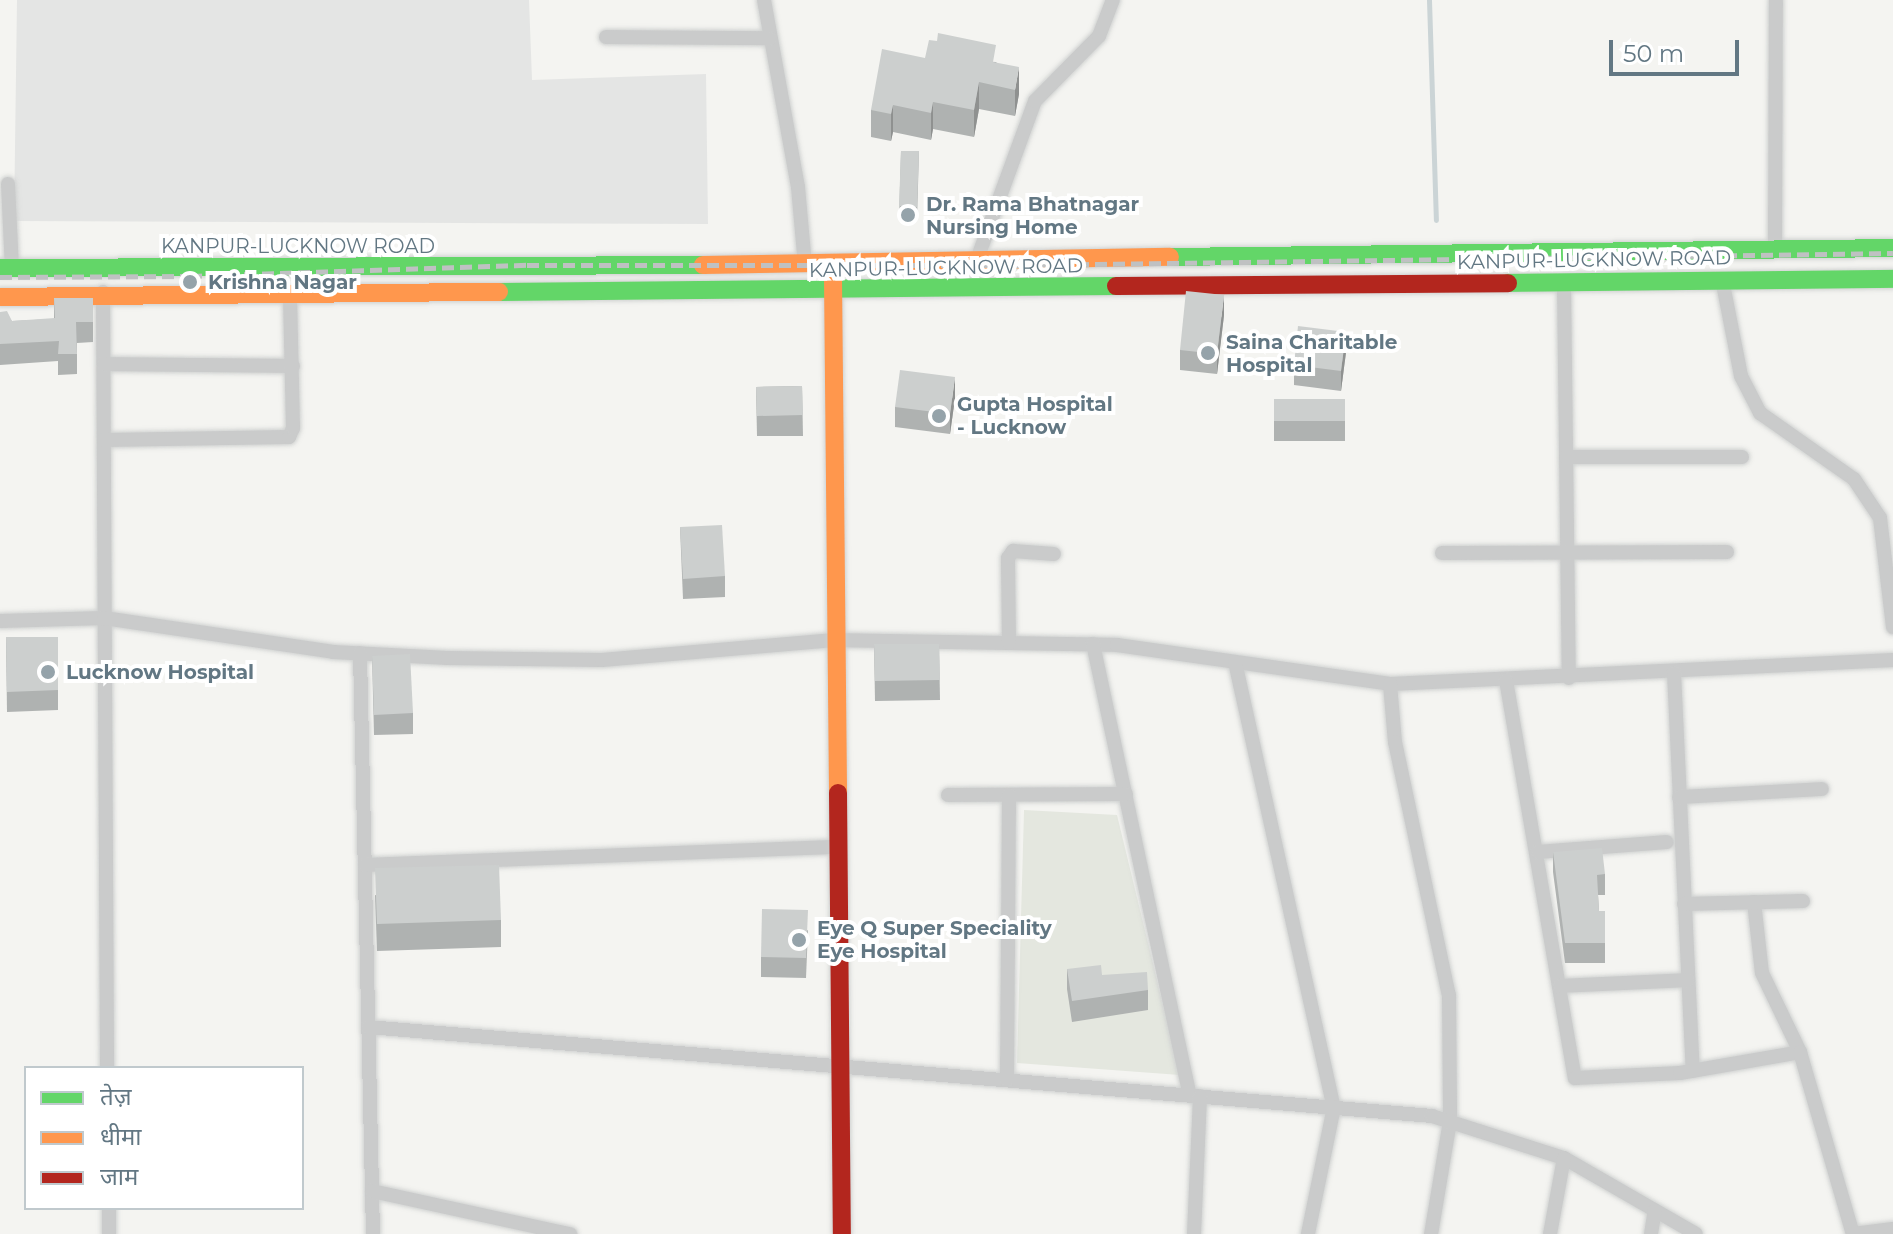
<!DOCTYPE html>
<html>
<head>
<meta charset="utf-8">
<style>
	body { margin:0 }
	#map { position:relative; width:1893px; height:1234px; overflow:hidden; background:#f4f4f1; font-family:Montserrat,"Noto Sans Devanagari",sans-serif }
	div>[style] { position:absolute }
	.built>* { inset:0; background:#e4e5e4 }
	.green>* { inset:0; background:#e4e7df }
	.stream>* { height:5px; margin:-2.5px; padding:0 2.5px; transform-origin:2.5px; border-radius:2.5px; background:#cbd4d6 }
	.roads { filter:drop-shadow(0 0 2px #d0d2d1) drop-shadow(0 0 2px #d0d2d1) }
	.street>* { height:14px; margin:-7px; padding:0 7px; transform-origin:7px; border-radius:7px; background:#cacbcb }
	.fast>* { height:18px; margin:-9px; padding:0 9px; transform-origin:9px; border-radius:9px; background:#63d668 }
	.slow>* { height:18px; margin:-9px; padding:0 9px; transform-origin:9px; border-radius:9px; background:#ff974d }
	.jam>* { height:18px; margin:-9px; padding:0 9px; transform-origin:9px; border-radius:9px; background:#b3261e }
	.rail>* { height:5px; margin-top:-2.5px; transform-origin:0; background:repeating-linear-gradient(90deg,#bfc1c2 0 12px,transparent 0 18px) }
	.wall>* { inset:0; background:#afb2b1 }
	.shaded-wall>* { inset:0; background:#8f9190 }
	.building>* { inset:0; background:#cccfce }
	.dots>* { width:22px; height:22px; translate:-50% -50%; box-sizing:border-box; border:4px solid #fff; border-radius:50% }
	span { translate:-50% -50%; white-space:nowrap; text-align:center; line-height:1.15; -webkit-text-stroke:8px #fff; paint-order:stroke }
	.poi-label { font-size:20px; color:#627783; font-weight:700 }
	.left { translate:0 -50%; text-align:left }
	.street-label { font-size:20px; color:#627783 }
	.legend { position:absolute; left:24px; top:1066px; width:280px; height:144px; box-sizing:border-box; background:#fff; border:2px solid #c0c9cd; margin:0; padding:10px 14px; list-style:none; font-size:24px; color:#627783 }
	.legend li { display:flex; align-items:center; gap:16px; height:40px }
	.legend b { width:40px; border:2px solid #c0c9cd }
	.scale { position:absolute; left:1609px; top:40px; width:130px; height:36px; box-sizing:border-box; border:4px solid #627783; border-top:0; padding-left:10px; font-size:24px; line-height:28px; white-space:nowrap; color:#627783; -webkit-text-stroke:6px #fff; paint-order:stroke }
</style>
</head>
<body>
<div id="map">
	<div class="built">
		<i style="clip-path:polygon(17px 0,529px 0,532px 80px,706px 74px,708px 224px,14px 221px)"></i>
	</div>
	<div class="green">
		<i style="clip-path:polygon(1024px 810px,1117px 815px,1180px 1075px,1017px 1063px)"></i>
	</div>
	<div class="stream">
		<i style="left:1429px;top:0;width:220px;rotate:88.2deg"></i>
	</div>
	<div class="roads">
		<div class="street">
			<i style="left:764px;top:0;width:190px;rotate:79.7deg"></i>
			<i style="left:798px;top:187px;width:78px;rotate:84.9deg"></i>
			<i style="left:606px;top:37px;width:163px;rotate:0.4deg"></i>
			<i style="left:8px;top:184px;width:84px;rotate:87.3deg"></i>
			<i style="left:1775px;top:250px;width:250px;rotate:-89.8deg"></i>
			<i style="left:976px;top:262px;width:171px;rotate:-69.9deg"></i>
			<i style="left:1035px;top:101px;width:91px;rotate:-45.4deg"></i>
			<i style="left:1099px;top:36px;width:39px;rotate:-69deg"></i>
			<i style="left:1722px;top:279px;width:99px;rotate:78.9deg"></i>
			<i style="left:1741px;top:376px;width:42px;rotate:62.8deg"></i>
			<i style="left:1760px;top:413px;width:115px;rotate:35.1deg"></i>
			<i style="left:1854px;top:479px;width:47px;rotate:56.3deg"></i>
			<i style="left:1880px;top:518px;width:110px;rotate:83.2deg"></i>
			<i style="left:1564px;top:285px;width:393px;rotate:89.3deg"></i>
			<i style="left:103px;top:292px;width:776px;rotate:89.7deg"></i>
			<i style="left:104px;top:364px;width:189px;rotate:0.6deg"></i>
			<i style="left:104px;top:440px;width:185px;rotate:-0.9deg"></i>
			<i style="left:289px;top:437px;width:10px;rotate:-66deg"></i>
			<i style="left:293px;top:428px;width:131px;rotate:-91.3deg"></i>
			<i style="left:1566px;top:457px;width:176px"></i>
			<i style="left:1442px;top:553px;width:285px;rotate:-0.2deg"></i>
			<i style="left:0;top:621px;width:104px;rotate:-1.7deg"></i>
			<i style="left:104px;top:618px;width:232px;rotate:8.4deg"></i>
			<i style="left:333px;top:652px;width:115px;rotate:3deg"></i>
			<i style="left:448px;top:658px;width:154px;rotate:0.7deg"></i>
			<i style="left:602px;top:660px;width:236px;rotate:-4.9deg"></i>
			<i style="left:837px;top:640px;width:280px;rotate:1deg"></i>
			<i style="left:1117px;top:645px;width:276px;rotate:8.1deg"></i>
			<i style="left:1390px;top:684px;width:504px;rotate:-2.73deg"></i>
			<i style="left:1009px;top:643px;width:85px;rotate:-90.7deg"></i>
			<i style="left:1008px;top:558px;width:9px;rotate:-54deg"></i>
			<i style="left:1013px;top:551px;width:41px;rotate:4.2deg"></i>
			<i style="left:1093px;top:644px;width:461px;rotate:77.9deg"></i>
			<i style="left:360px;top:653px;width:581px;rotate:88.72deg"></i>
			<i style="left:1235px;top:662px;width:456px;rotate:77.5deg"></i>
			<i style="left:1334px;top:1107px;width:130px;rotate:101.6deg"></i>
			<i style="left:1674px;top:673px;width:398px;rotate:87.3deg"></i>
			<i style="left:1506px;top:680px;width:404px;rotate:80.2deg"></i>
			<i style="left:1575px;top:1078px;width:105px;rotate:-2.7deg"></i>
			<i style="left:1680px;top:1073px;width:122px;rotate:-9.9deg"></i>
			<i style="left:1390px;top:684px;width:58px;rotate:85.1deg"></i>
			<i style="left:1395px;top:742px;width:259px;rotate:78deg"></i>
			<i style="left:1449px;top:995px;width:126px;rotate:89.5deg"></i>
			<i style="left:1450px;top:1121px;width:115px;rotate:99.5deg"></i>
			<i style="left:948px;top:795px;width:178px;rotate:-0.3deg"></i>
			<i style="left:1679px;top:797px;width:143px;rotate:-3.2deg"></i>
			<i style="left:1538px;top:852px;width:129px;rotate:-4.4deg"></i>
			<i style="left:365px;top:865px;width:473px;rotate:-2.2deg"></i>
			<i style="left:1754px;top:902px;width:71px;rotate:83.6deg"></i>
			<i style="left:1762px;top:973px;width:88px;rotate:64.3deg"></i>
			<i style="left:1800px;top:1052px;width:190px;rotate:73.8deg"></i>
			<i style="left:1853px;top:1234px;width:40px;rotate:-7.1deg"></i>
			<i style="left:1684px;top:904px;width:119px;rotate:-1.4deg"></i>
			<i style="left:1560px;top:986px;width:128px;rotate:-2.7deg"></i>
			<i style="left:368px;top:1027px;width:1068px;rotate:4.78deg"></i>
			<i style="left:1432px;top:1116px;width:139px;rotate:17.7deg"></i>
			<i style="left:1564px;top:1158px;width:152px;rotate:29.9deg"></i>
			<i style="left:1007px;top:1080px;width:285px;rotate:-89.6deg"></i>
			<i style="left:372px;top:1191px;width:203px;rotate:12.3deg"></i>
			<i style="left:109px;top:1208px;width:26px;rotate:90deg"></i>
			<i style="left:1194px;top:1234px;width:138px;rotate:-87.5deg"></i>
			<i style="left:1550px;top:1234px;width:77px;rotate:-79.6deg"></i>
			<i style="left:1651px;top:1234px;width:24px;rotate:-81deg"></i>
		</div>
		<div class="fast">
			<i style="left:1170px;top:257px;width:723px;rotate:-0.71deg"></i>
			<i style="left:0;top:268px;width:703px;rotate:-0.24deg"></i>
			<i style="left:1508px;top:283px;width:385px;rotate:-0.6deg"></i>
			<i style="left:499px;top:292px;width:617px;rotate:-0.56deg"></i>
		</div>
		<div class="slow">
			<i style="left:703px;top:265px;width:467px;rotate:-1deg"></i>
			<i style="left:833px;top:278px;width:515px;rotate:89.44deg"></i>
			<i style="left:0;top:297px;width:499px;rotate:-0.6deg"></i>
		</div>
		<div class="jam">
			<i style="left:1116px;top:286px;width:392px;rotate:-0.4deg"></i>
			<i style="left:838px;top:793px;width:441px;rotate:89.5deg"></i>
		</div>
	</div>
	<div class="rail">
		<i style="left:0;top:277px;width:190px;rotate:-0.3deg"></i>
		<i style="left:190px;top:276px;width:337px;rotate:-1.9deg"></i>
		<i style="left:527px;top:265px;width:496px"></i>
		<i style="left:1023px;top:265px;width:870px;rotate:-0.79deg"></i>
	</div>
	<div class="wall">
		<i style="clip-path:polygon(925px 58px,996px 62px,1019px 94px,1015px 116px,979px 109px,974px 137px,933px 129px,931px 140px,893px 132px,891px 141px,871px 137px,871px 110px)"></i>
		<i style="clip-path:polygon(901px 151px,919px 151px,917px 220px,899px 220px)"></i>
		<i style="clip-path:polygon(54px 298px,93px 322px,93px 342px,77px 343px,77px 374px,58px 375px,58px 361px,0 365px,0 312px,12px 321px,54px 319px)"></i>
		<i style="clip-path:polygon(1224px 315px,1217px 374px,1180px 370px,1180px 350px)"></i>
		<i style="clip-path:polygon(1346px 352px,1341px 391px,1294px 385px,1294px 365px)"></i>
		<i style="clip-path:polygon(802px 386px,803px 436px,757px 436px,756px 387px)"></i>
		<i style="clip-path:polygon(955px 398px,950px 434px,895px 427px,895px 407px)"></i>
		<i style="clip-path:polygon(1274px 399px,1345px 399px,1345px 441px,1274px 441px)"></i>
		<i style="clip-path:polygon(680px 527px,725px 576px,725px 597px,683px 599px)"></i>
		<i style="clip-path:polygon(6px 637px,58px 637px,58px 710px,7px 712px)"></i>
		<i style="clip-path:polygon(874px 644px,939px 644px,940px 700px,875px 701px)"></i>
		<i style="clip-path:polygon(372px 656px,413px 713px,413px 734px,374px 735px)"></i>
		<i style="clip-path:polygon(1553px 852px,1605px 874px,1605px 895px,1598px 895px,1599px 911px,1605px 911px,1605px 963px,1565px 963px,1553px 872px)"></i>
		<i style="clip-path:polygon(375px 895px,501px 920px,501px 947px,377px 951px)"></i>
		<i style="clip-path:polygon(808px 930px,806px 978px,761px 977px,761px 957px)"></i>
		<i style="clip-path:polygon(1067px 969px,1102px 975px,1148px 990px,1148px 1010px,1072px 1022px,1067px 989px)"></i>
	</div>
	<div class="shaded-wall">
		<i style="clip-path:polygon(1019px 67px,1019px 94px,1015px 116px,1015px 90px)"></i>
		<i style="clip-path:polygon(979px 82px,979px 109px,974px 137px,974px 110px)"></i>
		<i style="clip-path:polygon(933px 102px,933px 129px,931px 140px,931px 113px)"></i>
		<i style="clip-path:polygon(893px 105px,893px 132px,891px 141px,891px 114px)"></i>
		<i style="clip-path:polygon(1224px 295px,1224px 315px,1217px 374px,1217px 354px)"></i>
		<i style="clip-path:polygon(1346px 332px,1346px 352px,1341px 391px,1341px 371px)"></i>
		<i style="clip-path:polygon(955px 377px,955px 398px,950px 434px,950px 414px)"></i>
	</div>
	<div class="building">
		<i style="clip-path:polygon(938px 33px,996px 45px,993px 62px,1019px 67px,1015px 90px,979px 82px,974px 110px,933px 102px,931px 113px,893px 105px,891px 114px,871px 110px,882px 49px,925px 58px,929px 40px,937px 41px)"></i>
		<i style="clip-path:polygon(901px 151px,919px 151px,917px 207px,899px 206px)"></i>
		<i style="clip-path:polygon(1186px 291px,1224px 295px,1217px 354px,1180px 350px)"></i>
		<i style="clip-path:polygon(54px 298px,93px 298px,93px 322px,76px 322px,77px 354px,58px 354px,59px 341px,0 344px,0 312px,7px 311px,12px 321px,55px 318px)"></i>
		<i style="clip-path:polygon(1298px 326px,1346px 332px,1341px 371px,1294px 365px)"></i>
		<i style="clip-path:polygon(900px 370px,955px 377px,950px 414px,895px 407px)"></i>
		<i style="clip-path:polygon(802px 386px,803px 415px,757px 416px,756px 387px)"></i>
		<i style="clip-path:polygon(1274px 399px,1345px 399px,1345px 421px,1274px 421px)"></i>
		<i style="clip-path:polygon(722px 525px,725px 576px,683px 579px,680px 527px)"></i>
		<i style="clip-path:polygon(6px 637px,58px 637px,58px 690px,7px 692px)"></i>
		<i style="clip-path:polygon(874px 644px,939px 644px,940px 680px,875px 681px)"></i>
		<i style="clip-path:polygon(410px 654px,413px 713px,374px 715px,372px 656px)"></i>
		<i style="clip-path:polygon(1602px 848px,1605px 874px,1597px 875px,1599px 911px,1605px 911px,1605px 943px,1565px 943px,1553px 852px)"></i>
		<i style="clip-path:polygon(499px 865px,501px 920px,377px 924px,375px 868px)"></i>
		<i style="clip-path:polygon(762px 909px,808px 910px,806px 958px,761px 957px)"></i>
		<i style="clip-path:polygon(1101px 965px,1102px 975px,1147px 972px,1148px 990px,1072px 1001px,1067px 969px)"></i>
	</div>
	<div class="dots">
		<i style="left:908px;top:215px;background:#95a3aa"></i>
		<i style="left:190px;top:282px;background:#95a3aa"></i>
		<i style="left:1208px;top:353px;background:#95a3aa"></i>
		<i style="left:939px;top:416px;background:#95a3aa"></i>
		<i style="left:48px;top:672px;background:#95a3aa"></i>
		<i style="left:799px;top:940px;background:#95a3aa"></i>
	</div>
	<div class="poi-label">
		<span class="left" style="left:926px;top:216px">Dr. Rama Bhatnagar<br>Nursing Home</span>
		<span class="left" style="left:208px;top:282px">Krishna Nagar</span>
		<span class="left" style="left:1226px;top:354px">Saina Charitable<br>Hospital</span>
		<span class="left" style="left:957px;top:416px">Gupta Hospital<br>- Lucknow</span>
		<span class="left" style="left:66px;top:672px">Lucknow Hospital</span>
		<span class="left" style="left:817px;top:940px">Eye Q Super Speciality<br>Eye Hospital</span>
	</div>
	<div class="street-label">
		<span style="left:298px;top:246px">KANPUR-LUCKNOW ROAD</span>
		<span style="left:1594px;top:260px;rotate:-1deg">KANPUR-LUCKNOW ROAD</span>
		<span style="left:946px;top:268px;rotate:-1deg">KANPUR-LUCKNOW ROAD</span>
	</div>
	<ul class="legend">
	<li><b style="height:10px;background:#63d668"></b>तेज़</li>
	<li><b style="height:10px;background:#ff974d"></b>धीमा</li>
	<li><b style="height:10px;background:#b3261e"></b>जाम</li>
	</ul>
	<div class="scale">50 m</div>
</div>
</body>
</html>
